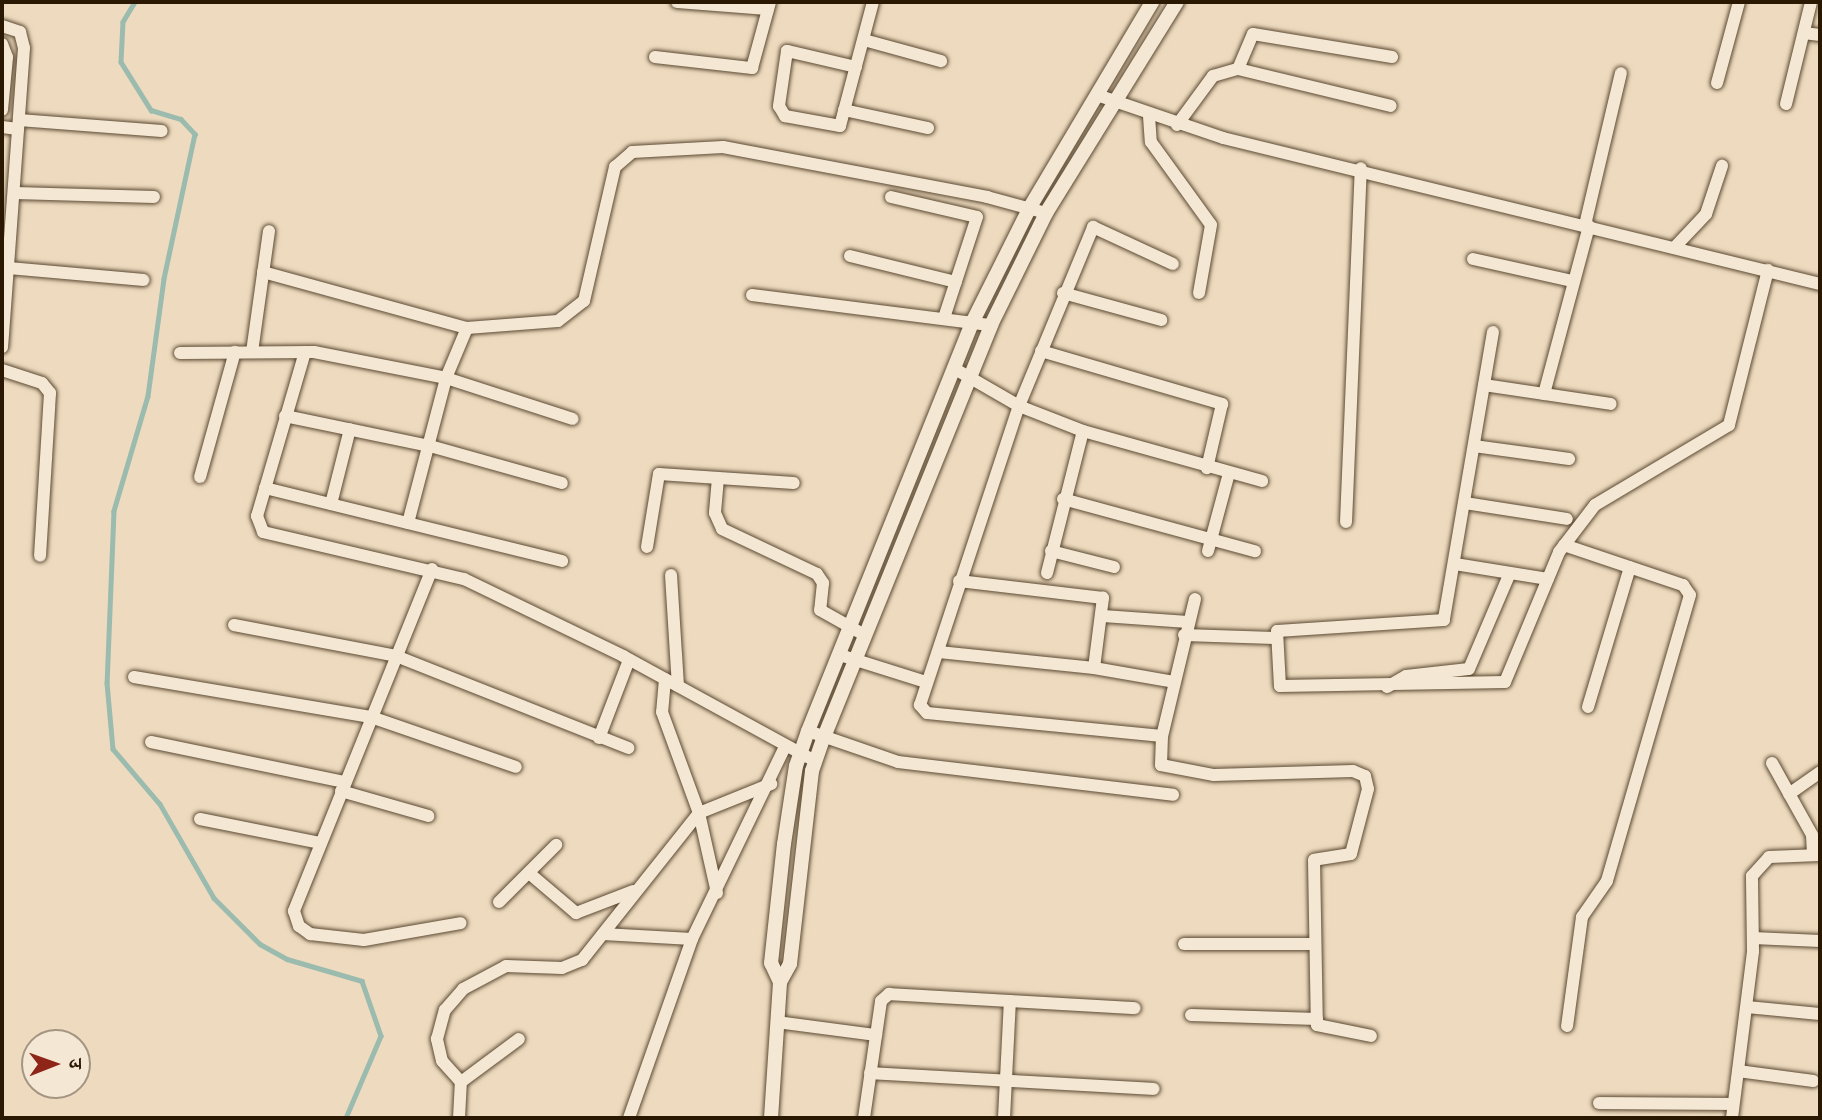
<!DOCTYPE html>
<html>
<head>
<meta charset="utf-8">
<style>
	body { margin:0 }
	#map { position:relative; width:1822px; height:1120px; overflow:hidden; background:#eedbbf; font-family:Cardo,"Noto Serif Devanagari",serif }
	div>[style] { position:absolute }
	.stream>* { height:4.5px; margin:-2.25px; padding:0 2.25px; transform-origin:2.25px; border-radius:2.25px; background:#9abbae }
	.roads { filter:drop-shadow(0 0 2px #5b4932) drop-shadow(0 0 2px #5b4932) }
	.minor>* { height:12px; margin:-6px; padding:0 6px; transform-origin:6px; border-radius:6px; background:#f4e8d5 }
	.tertiary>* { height:14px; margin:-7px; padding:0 7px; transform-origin:7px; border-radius:7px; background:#f4e8d5 }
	span { translate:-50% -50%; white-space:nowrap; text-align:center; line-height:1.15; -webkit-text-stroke:6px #f4e8d5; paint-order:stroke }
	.frame { position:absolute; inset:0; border:4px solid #2a1803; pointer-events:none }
	.north { position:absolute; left:21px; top:1029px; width:70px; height:70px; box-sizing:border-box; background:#f4e8d5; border:2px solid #a39581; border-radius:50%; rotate:89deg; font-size:19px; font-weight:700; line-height:28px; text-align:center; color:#2a1803 }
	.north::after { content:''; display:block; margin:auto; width:24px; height:32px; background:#8f2418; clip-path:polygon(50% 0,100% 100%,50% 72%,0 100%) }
</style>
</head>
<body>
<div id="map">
	<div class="stream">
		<i style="left:135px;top:2px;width:23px;rotate:121deg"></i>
		<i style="left:123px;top:22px;width:40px;rotate:92.9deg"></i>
		<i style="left:121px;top:62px;width:57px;rotate:58deg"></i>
		<i style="left:151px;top:110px;width:31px;rotate:17deg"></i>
		<i style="left:181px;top:119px;width:21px;rotate:47deg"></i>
		<i style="left:195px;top:134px;width:148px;rotate:102.1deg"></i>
		<i style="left:164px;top:279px;width:118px;rotate:97.8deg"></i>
		<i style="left:148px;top:396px;width:120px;rotate:106.5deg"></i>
		<i style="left:114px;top:511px;width:172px;rotate:92.3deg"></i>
		<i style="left:107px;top:683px;width:66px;rotate:84.8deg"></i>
		<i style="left:113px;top:749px;width:72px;rotate:49.5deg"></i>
		<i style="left:160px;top:804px;width:108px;rotate:60.1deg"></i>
		<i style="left:214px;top:898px;width:65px;rotate:45deg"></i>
		<i style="left:260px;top:944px;width:31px;rotate:29deg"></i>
		<i style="left:287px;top:959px;width:78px;rotate:16.3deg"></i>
		<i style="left:362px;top:981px;width:58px;rotate:70.9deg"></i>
		<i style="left:381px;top:1036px;width:89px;rotate:113.1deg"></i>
	</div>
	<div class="roads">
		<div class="minor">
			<i style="left:677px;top:2px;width:91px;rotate:4.4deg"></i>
			<i style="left:2px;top:26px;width:19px;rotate:18deg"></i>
			<i style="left:20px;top:32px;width:16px;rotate:76deg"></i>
			<i style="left:24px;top:48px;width:300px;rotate:94.2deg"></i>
			<i style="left:1804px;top:33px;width:16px;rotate:7deg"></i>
			<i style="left:864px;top:40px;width:80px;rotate:15.3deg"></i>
			<i style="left:2px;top:44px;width:14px;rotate:69deg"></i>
			<i style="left:7px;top:57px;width:53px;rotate:95.4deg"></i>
			<i style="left:655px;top:57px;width:98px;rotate:6.5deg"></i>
			<i style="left:752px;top:68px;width:68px;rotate:-74.7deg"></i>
			<i style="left:856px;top:67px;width:71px;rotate:-166.9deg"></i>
			<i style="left:787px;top:51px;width:56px;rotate:98.3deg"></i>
			<i style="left:779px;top:106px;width:12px;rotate:59deg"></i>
			<i style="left:785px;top:116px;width:56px;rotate:10.3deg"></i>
			<i style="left:840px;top:126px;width:128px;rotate:-75.1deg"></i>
			<i style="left:1238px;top:69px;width:38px;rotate:-67deg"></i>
			<i style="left:1253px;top:34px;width:141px;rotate:9.4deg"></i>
			<i style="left:1717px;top:83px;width:84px;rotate:-74.8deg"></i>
			<i style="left:1097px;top:95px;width:133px;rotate:18.8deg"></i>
			<i style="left:1223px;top:138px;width:615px;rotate:13.74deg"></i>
			<i style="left:1786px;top:104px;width:105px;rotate:-76.2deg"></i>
			<i style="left:844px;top:110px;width:86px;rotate:12.1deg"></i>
			<i style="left:1149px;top:116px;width:26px;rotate:86deg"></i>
			<i style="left:1151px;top:142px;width:102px;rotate:54.1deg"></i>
			<i style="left:1211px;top:225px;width:69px;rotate:100deg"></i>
			<i style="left:19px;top:120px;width:143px;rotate:4.4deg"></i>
			<i style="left:1177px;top:125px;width:61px;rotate:-53.7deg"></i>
			<i style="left:1213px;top:76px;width:26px;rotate:-16deg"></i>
			<i style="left:1238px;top:69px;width:157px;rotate:13.6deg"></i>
			<i style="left:2px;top:127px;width:16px;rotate:7deg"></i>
			<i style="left:15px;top:193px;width:139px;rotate:1.6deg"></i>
			<i style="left:891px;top:197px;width:88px;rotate:13.1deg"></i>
			<i style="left:977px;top:217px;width:103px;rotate:108.1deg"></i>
			<i style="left:1585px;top:225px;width:156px;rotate:-76.7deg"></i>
			<i style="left:1674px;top:248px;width:47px;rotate:-46.7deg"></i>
			<i style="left:1706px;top:214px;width:51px;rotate:-71.6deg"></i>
			<i style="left:850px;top:256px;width:109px;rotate:13.8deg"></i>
			<i style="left:1473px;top:259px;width:101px;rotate:12.5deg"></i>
			<i style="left:9px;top:268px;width:135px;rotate:5.1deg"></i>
			<i style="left:263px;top:272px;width:212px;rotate:15.4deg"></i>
			<i style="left:467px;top:328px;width:91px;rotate:-4.4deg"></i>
			<i style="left:558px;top:321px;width:33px;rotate:-38deg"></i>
			<i style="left:584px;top:301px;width:138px;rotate:-77deg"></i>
			<i style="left:615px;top:167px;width:23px;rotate:-41deg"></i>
			<i style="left:632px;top:152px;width:91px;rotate:-3.1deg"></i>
			<i style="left:723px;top:147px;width:269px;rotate:10.7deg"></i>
			<i style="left:987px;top:197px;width:61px;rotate:15.2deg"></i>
			<i style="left:1063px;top:293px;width:102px;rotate:15.4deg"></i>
			<i style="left:752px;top:295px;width:241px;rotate:7.2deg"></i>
			<i style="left:1493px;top:332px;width:292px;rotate:99.7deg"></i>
			<i style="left:1444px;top:620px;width:167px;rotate:176.2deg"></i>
			<i style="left:1277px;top:631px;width:55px;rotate:86.9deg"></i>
			<i style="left:1280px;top:686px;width:225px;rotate:-1deg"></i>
			<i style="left:1505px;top:682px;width:141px;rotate:-67.4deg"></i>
			<i style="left:1559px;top:552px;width:59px;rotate:-52.5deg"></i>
			<i style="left:1595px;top:505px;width:156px;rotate:-30.8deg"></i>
			<i style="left:1729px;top:425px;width:160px;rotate:-75.9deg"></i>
			<i style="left:1041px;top:351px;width:189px;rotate:16.3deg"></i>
			<i style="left:1222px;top:404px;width:66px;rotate:103.2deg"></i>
			<i style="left:252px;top:352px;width:122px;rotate:-82deg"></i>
			<i style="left:305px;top:352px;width:171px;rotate:106.3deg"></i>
			<i style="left:257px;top:516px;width:17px;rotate:69deg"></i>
			<i style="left:263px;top:532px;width:206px;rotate:13.2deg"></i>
			<i style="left:464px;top:579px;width:177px;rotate:25.8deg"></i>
			<i style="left:623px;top:656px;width:212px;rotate:28.7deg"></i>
			<i style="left:180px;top:353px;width:134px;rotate:-0.4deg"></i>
			<i style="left:314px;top:352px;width:135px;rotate:11.1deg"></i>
			<i style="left:446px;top:378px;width:133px;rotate:17.9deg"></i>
			<i style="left:955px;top:369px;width:74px;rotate:30deg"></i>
			<i style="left:1019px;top:406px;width:69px;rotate:21.3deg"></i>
			<i style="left:1083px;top:431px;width:186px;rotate:15.6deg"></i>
			<i style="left:2px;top:370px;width:42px;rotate:18deg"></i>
			<i style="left:42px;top:383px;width:13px;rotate:51deg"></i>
			<i style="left:50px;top:393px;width:163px;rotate:93.5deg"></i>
			<i style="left:1484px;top:385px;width:128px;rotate:8.5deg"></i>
			<i style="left:1544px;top:394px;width:174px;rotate:-75deg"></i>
			<i style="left:285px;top:416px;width:148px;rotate:11.7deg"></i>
			<i style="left:430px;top:446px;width:137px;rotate:15.7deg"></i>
			<i style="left:1474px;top:446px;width:96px;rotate:7.8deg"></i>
			<i style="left:200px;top:477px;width:130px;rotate:-74.4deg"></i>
			<i style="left:718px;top:478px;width:35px;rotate:95deg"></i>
			<i style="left:715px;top:513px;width:17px;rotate:66deg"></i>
			<i style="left:722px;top:529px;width:105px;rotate:25.3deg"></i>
			<i style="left:817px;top:574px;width:11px;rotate:56deg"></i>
			<i style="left:823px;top:583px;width:27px;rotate:96deg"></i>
			<i style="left:820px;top:610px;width:45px;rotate:29.4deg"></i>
			<i style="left:265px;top:488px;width:306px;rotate:13.8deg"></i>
			<i style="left:1063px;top:499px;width:199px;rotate:15.2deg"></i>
			<i style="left:1465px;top:503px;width:103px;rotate:8.9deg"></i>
			<i style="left:331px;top:504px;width:77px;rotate:-75.8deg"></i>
			<i style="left:1346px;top:522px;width:354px;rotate:-87.6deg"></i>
			<i style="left:408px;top:523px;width:150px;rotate:-75.3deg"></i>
			<i style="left:446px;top:378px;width:54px;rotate:-67.2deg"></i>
			<i style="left:1564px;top:545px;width:126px;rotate:18.6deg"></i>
			<i style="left:1683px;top:585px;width:12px;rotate:55deg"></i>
			<i style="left:1690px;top:595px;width:298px;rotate:106.2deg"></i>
			<i style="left:1607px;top:881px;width:44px;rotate:124.8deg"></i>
			<i style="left:1582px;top:917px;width:110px;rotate:97.8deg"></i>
			<i style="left:647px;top:547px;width:74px;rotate:-80.7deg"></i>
			<i style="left:659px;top:474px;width:135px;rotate:3.8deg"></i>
			<i style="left:1051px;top:551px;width:65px;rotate:14.3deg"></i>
			<i style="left:1208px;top:551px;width:81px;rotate:-74.9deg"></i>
			<i style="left:1455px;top:564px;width:94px;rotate:9.2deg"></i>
			<i style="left:432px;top:569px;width:369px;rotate:112deg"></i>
			<i style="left:294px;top:911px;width:16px;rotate:72deg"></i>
			<i style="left:299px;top:926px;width:14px;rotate:36deg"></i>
			<i style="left:310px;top:934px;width:54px;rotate:6.3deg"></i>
			<i style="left:364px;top:940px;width:98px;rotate:-9.9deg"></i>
			<i style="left:1047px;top:573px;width:146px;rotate:-75.8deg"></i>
			<i style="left:671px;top:575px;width:111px;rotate:86.4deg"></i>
			<i style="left:1195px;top:599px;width:141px;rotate:103.5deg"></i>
			<i style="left:1162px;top:736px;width:29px;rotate:92deg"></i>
			<i style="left:1161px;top:765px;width:54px;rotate:10.7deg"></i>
			<i style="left:1214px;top:775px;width:139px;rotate:-1.6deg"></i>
			<i style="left:1353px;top:771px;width:13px;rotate:23deg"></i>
			<i style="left:1365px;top:776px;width:13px;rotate:77deg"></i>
			<i style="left:1368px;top:789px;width:67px;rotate:104.7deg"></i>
			<i style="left:1351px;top:854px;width:37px;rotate:171deg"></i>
			<i style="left:1314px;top:860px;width:165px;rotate:89deg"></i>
			<i style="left:1317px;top:1025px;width:55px;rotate:11.5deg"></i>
			<i style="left:1103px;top:616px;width:85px;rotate:4deg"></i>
			<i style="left:234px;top:625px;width:165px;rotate:10.8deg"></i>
			<i style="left:396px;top:656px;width:250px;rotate:21.6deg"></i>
			<i style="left:1184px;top:635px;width:90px;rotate:1.9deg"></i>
			<i style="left:939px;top:652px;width:156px;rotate:5.9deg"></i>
			<i style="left:1094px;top:668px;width:71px;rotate:-82.7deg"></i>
			<i style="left:1103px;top:598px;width:145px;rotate:-173.3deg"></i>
			<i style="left:840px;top:655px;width:90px;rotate:17.4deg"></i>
			<i style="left:1094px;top:668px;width:81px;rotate:9.9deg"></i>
			<i style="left:134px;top:677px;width:240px;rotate:9.6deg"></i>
			<i style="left:371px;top:717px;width:153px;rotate:19deg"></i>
			<i style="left:665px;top:679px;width:33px;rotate:95deg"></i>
			<i style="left:662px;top:712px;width:108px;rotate:69.9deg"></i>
			<i style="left:699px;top:813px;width:82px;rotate:77.3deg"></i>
			<i style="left:1387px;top:687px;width:22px;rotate:-30deg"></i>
			<i style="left:1406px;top:676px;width:63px;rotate:-6.3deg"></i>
			<i style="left:1469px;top:669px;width:104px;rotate:-66.9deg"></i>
			<i style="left:1588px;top:707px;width:146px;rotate:-73.3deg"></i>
			<i style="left:808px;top:731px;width:95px;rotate:19deg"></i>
			<i style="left:898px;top:762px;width:277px;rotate:6.8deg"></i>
			<i style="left:1162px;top:736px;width:236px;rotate:-174.4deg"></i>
			<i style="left:927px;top:713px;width:11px;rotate:-131deg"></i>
			<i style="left:920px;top:705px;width:315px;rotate:-71.7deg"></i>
			<i style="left:1019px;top:406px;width:194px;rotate:-67.5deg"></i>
			<i style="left:1093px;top:227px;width:88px;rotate:24.8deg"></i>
			<i style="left:599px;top:738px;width:84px;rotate:-69deg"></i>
			<i style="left:151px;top:742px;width:198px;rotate:11.7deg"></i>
			<i style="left:1772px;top:763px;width:82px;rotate:60.9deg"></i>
			<i style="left:1812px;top:835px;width:20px;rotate:87deg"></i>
			<i style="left:341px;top:791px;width:91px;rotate:16deg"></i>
			<i style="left:1789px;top:794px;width:38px;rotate:-35deg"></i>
			<i style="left:200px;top:819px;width:122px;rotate:11.3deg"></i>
			<i style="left:529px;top:873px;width:62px;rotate:40.4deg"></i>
			<i style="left:576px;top:913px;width:61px;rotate:-21.1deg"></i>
			<i style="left:499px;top:902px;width:81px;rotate:-45deg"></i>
			<i style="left:603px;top:934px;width:89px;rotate:3.2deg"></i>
			<i style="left:1753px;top:938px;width:67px;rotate:2.6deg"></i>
			<i style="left:1184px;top:944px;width:131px"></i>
			<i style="left:1747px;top:1007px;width:73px;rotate:5.5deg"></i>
			<i style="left:1191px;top:1015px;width:126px;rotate:1.8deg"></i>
			<i style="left:777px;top:1022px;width:100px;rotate:7.5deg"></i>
			<i style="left:1738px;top:1071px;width:76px;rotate:7.6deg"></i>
			<i style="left:870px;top:1073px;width:284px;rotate:3.2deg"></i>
			<i style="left:461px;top:1082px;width:72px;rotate:-36.6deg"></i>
			<i style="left:1599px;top:1103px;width:133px;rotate:0.4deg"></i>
			<i style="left:459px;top:1118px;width:36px;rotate:-87deg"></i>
			<i style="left:461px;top:1082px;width:28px;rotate:-132deg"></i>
			<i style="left:442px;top:1061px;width:23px;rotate:-103deg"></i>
			<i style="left:437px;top:1039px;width:30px;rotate:-75deg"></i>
			<i style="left:445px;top:1010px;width:28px;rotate:-49deg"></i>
			<i style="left:463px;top:989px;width:49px;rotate:-28.1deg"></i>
			<i style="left:506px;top:966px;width:56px;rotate:2deg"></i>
			<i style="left:562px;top:968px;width:22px;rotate:-22deg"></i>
			<i style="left:582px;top:960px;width:188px;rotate:-51.5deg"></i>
			<i style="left:699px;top:813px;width:78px;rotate:-21.9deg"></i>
			<i style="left:629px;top:1118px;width:190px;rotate:-70.6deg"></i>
			<i style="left:692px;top:939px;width:211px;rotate:-64.2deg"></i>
			<i style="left:864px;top:1118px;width:118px;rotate:-81.7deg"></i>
			<i style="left:881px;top:1001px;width:11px;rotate:-41deg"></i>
			<i style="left:889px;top:994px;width:246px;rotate:3.3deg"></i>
			<i style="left:1004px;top:1118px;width:117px;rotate:-87.1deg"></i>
			<i style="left:1732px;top:1118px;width:168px;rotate:-82.8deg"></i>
			<i style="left:1753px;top:951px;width:75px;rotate:-90.8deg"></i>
			<i style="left:1752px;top:876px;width:25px;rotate:-48deg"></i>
			<i style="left:1769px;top:857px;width:51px;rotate:-2.2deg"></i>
		</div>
		<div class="tertiary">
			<i style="left:780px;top:982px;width:21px;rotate:-115deg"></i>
			<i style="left:771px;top:963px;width:120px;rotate:-83.8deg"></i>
			<i style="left:784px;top:844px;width:79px;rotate:-81.3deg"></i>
			<i style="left:796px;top:766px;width:37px;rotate:-71deg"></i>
			<i style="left:808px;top:731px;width:442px;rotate:-68.1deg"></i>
			<i style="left:973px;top:321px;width:127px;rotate:-63.4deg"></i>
			<i style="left:1030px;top:207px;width:239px;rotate:-59.2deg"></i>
			<i style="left:771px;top:1118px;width:136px;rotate:-86.2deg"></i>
			<i style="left:780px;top:982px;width:21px;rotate:-61deg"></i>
			<i style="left:790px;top:964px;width:194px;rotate:-83.5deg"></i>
			<i style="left:812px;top:771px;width:36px;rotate:-71deg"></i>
			<i style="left:824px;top:737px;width:445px;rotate:-67.9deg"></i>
			<i style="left:991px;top:325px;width:125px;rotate:-63.8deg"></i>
			<i style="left:1046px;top:213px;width:248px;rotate:-58.2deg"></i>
		</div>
	</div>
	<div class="frame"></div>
	<div class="north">उ</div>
</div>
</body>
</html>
